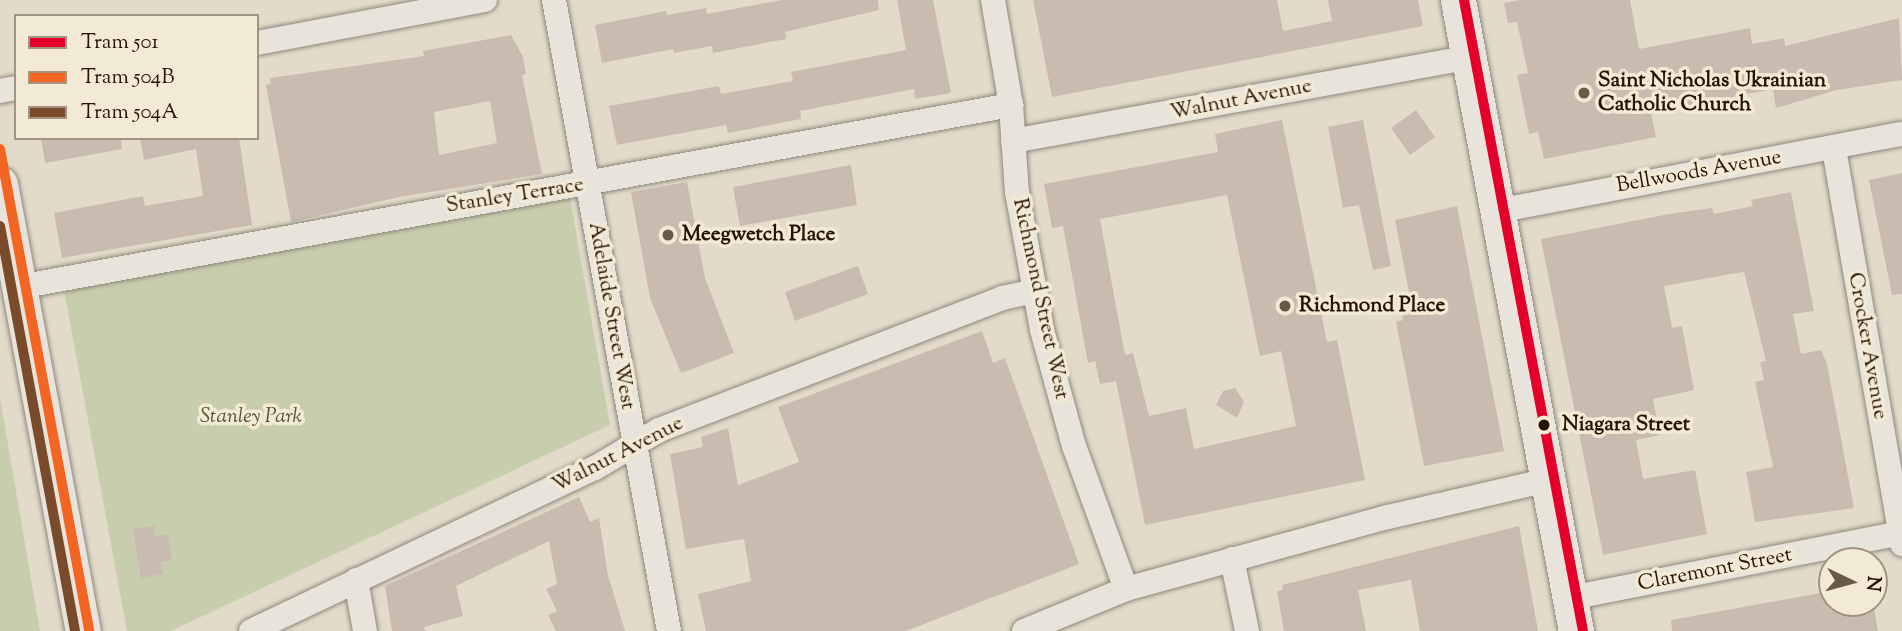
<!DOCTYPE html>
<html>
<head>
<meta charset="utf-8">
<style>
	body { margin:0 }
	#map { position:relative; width:1902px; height:631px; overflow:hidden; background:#e2dbca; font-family:"Sorts Mill Goudy",serif }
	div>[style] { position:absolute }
	.green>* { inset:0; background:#c8cead }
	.building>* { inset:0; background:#cabbb0 }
	.roads { filter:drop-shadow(0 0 2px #8e887c) drop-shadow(0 0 2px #8e887c) }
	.street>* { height:24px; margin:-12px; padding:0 12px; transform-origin:12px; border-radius:12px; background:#e8e4dc }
	.secondary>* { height:35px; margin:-17.5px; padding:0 17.5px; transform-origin:17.5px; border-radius:17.5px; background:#e8e4dc }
	.tram-1>* { height:10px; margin:-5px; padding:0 5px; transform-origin:5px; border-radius:5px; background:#e4002b }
	.tram-2>* { height:10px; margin:-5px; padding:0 5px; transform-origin:5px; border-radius:5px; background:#f26522 }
	.tram-3>* { height:10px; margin:-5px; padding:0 5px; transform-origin:5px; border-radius:5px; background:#7a4b2a }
	.dots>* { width:19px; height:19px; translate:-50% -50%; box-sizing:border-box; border:4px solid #f3ead5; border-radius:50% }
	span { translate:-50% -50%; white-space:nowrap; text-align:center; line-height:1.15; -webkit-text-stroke:7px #f3ead5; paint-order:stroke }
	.poi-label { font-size:21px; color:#251400; font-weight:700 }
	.left { translate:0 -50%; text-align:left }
	.street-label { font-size:21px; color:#251400 }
	.park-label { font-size:21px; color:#575134; font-style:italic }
	.stop-label { font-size:21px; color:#251400; font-weight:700 }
	.legend { position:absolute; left:14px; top:14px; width:245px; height:126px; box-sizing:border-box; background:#f3ead5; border:2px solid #a19480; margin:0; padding:9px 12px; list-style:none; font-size:21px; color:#251400 }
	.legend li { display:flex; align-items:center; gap:14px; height:35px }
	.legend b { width:35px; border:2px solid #a19480 }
	.north { position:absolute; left:1818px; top:547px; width:70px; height:70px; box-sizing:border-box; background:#f3ead5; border:2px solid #a19480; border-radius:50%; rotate:95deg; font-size:19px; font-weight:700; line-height:28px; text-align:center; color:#251400 }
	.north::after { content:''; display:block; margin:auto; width:24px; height:32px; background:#675a47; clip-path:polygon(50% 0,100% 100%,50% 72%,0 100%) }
</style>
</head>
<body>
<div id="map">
	<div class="green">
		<i style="clip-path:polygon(569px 192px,610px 425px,171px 631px,127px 631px,64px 290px)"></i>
		<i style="clip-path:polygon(0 398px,40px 631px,0 631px)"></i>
	</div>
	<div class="building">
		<i style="clip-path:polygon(782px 0,878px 0,879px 10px,785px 32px,786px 39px,713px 53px,712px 46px,674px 53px,673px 49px,602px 63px,595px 25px,666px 11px,667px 15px,706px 8px,707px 14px)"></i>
		<i style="clip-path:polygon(897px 0,933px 0,951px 93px,915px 99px,914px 89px,800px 111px,801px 119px,728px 133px,726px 125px,617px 145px,609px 106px,719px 86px,721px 94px,793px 81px,791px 72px,906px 50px)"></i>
		<i style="clip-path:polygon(1033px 0,1277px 0,1283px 31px,1332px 21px,1328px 0,1418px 0,1423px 26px,1052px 97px)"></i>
		<i style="clip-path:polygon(1520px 0,1630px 0,1639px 49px,1750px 28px,1752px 44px,1784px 38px,1785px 46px,1899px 18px,1902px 80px,1837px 90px,1776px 108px,1773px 89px,1651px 113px,1656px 137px,1544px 159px,1538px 132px,1529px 134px,1517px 75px,1528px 73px,1517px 22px,1508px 23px,1504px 3px)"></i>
		<i style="clip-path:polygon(evenodd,511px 35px,523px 57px,526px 74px,522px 75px,542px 174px,399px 197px,291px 222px,266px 85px,271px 84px,270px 78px,424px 56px,423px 51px,511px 35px,490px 101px,497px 143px,439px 155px,434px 112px,490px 101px)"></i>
		<i style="clip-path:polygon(1416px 110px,1435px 137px,1410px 155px,1391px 128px)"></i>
		<i style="clip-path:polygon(evenodd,1282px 120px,1327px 342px,1337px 340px,1365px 480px,1145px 525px,1116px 381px,1100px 384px,1095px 361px,1088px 363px,1063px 226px,1052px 228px,1044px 184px,1218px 152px,1215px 134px,1282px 120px,1227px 195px,1260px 356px,1281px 351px,1296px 426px,1194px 449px,1186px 408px,1149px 416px,1133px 353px,1125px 355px,1100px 219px,1227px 195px)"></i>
		<i style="clip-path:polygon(1363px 120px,1391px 266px,1373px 270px,1359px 205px,1343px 208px,1328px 127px)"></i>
		<i style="clip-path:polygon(41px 138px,121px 138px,122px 149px,45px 163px)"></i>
		<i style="clip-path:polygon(140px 138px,239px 138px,252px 225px,62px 258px,54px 213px,143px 196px,145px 206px,203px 196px,196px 149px,144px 160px)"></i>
		<i style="clip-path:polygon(851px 165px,857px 205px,740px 226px,733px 187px)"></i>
		<i style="clip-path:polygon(1902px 173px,1902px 294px,1892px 295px,1869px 180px)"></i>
		<i style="clip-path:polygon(687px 182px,705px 278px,734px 353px,681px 373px,650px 298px,631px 192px)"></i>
		<i style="clip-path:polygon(1791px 192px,1814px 311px,1793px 314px,1801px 354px,1821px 350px,1827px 364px,1854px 508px,1755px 522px,1746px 472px,1773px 467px,1755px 382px,1764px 380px,1760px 362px,1766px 361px,1744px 272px,1731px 274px,1664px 286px,1672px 328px,1682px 326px,1694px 390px,1653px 399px,1660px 435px,1636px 440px,1643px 479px,1695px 470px,1707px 534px,1603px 555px,1541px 239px,1669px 214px,1712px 208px,1714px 214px,1753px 206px,1751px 200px)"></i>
		<i style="clip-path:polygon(1457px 206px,1504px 451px,1424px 466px,1396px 322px,1403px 320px,1399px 299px,1410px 297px,1395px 220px)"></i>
		<i style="clip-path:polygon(858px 266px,868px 294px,795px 321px,785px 292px)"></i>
		<i style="clip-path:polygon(982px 331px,993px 363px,1005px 358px,1079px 564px,906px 631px,706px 631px,698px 594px,751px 581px,744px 539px,686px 549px,670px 454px,703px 447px,701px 437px,728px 428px,738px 485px,799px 462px,778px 407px)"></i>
		<i style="clip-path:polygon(1235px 388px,1244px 402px,1237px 418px,1216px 405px,1223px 391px)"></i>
		<i style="clip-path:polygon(579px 497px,590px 522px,599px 518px,608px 575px,625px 631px,556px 631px,548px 615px,557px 611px,546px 589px,557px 584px,549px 541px,456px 586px,463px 616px,424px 627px,425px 631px,392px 631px,385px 586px)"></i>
		<i style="clip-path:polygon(154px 525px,156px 536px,168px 534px,172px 560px,161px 562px,163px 574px,141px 578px,133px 530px)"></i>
		<i style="clip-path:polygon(1519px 526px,1538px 631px,1420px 631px,1411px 580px,1358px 590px,1366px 631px,1284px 631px,1277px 591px,1283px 590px,1282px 585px)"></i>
		<i style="clip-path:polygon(1832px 591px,1832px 603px,1873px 603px,1878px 631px,1672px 631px,1671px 620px)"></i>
	</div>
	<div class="roads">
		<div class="street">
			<i style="left:554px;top:0;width:641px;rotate:79.67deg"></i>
			<i style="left:993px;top:0;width:107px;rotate:80.3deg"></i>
			<i style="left:1011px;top:105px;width:87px;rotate:86.1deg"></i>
			<i style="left:1017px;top:192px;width:140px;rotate:79.7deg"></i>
			<i style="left:1042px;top:330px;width:120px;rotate:74.6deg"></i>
			<i style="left:1074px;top:446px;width:152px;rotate:70deg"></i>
			<i style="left:257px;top:43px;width:232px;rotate:-10.7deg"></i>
			<i style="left:0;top:91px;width:16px;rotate:-11deg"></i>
			<i style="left:1013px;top:141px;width:464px;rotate:-10.4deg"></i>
			<i style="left:1834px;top:149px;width:401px;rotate:80.2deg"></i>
			<i style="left:1497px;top:211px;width:412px;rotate:-10.8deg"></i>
			<i style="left:19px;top:287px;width:1009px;rotate:-10.4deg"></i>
			<i style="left:1232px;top:559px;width:74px;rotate:78.2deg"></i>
			<i style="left:356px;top:580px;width:52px;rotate:80deg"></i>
			<i style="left:1570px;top:598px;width:338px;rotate:-11.1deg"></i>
			<i style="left:251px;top:631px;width:381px;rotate:-25.4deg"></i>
			<i style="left:595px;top:468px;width:74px;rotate:-30.7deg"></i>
			<i style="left:659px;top:430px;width:368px;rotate:-21deg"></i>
			<i style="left:1002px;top:298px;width:34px;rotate:-12deg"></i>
			<i style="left:1024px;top:631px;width:110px;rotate:-22.4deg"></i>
			<i style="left:1126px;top:589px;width:272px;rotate:-15.4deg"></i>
			<i style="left:1388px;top:517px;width:164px;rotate:-13deg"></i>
		</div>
		<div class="secondary">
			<i style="left:1458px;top:0;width:642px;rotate:79.41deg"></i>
			<i style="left:0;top:184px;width:455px;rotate:79.5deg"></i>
		</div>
	</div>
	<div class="tram-1">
		<i style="left:1464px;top:0;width:642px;rotate:79.32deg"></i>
	</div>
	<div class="tram-2">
		<i style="left:0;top:149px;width:490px;rotate:79.5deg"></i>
	</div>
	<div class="tram-3">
		<i style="left:0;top:226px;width:412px;rotate:79.5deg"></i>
	</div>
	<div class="dots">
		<i style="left:1584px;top:93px;background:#675a47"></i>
		<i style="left:668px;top:235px;background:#675a47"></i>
		<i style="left:1285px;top:306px;background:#675a47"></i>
		<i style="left:1544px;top:425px;background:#251400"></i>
	</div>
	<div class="poi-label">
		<span class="left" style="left:1598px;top:93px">Saint Nicholas Ukrainian<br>Catholic Church</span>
		<span class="left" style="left:682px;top:235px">Meegwetch Place</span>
		<span class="left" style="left:1299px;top:306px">Richmond Place</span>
	</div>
	<div class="street-label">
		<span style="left:1241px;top:100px;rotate:-11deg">Walnut Avenue</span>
		<span style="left:1699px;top:172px;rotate:-10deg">Bellwoods Avenue</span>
		<span style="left:515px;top:196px;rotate:-9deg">Stanley Terrace</span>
		<span style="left:1040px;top:299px;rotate:78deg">Richmond Street West</span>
		<span style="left:611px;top:316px;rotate:80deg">Adelaide Street West</span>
		<span style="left:1867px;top:346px;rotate:80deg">Crocker Avenue</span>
		<span style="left:618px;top:455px;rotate:-27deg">Walnut Avenue</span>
		<span style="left:1715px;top:570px;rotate:-11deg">Claremont Street</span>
	</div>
	<div class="park-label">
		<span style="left:251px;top:417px">Stanley Park</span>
	</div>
	<div class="stop-label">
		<span class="left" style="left:1562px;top:425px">Niagara Street</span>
	</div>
	<ul class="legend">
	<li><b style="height:9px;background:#e4002b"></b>Tram 501</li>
	<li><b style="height:9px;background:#f26522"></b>Tram 504B</li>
	<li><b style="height:9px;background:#7a4b2a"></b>Tram 504A</li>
	</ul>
	<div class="north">N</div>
</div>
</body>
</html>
